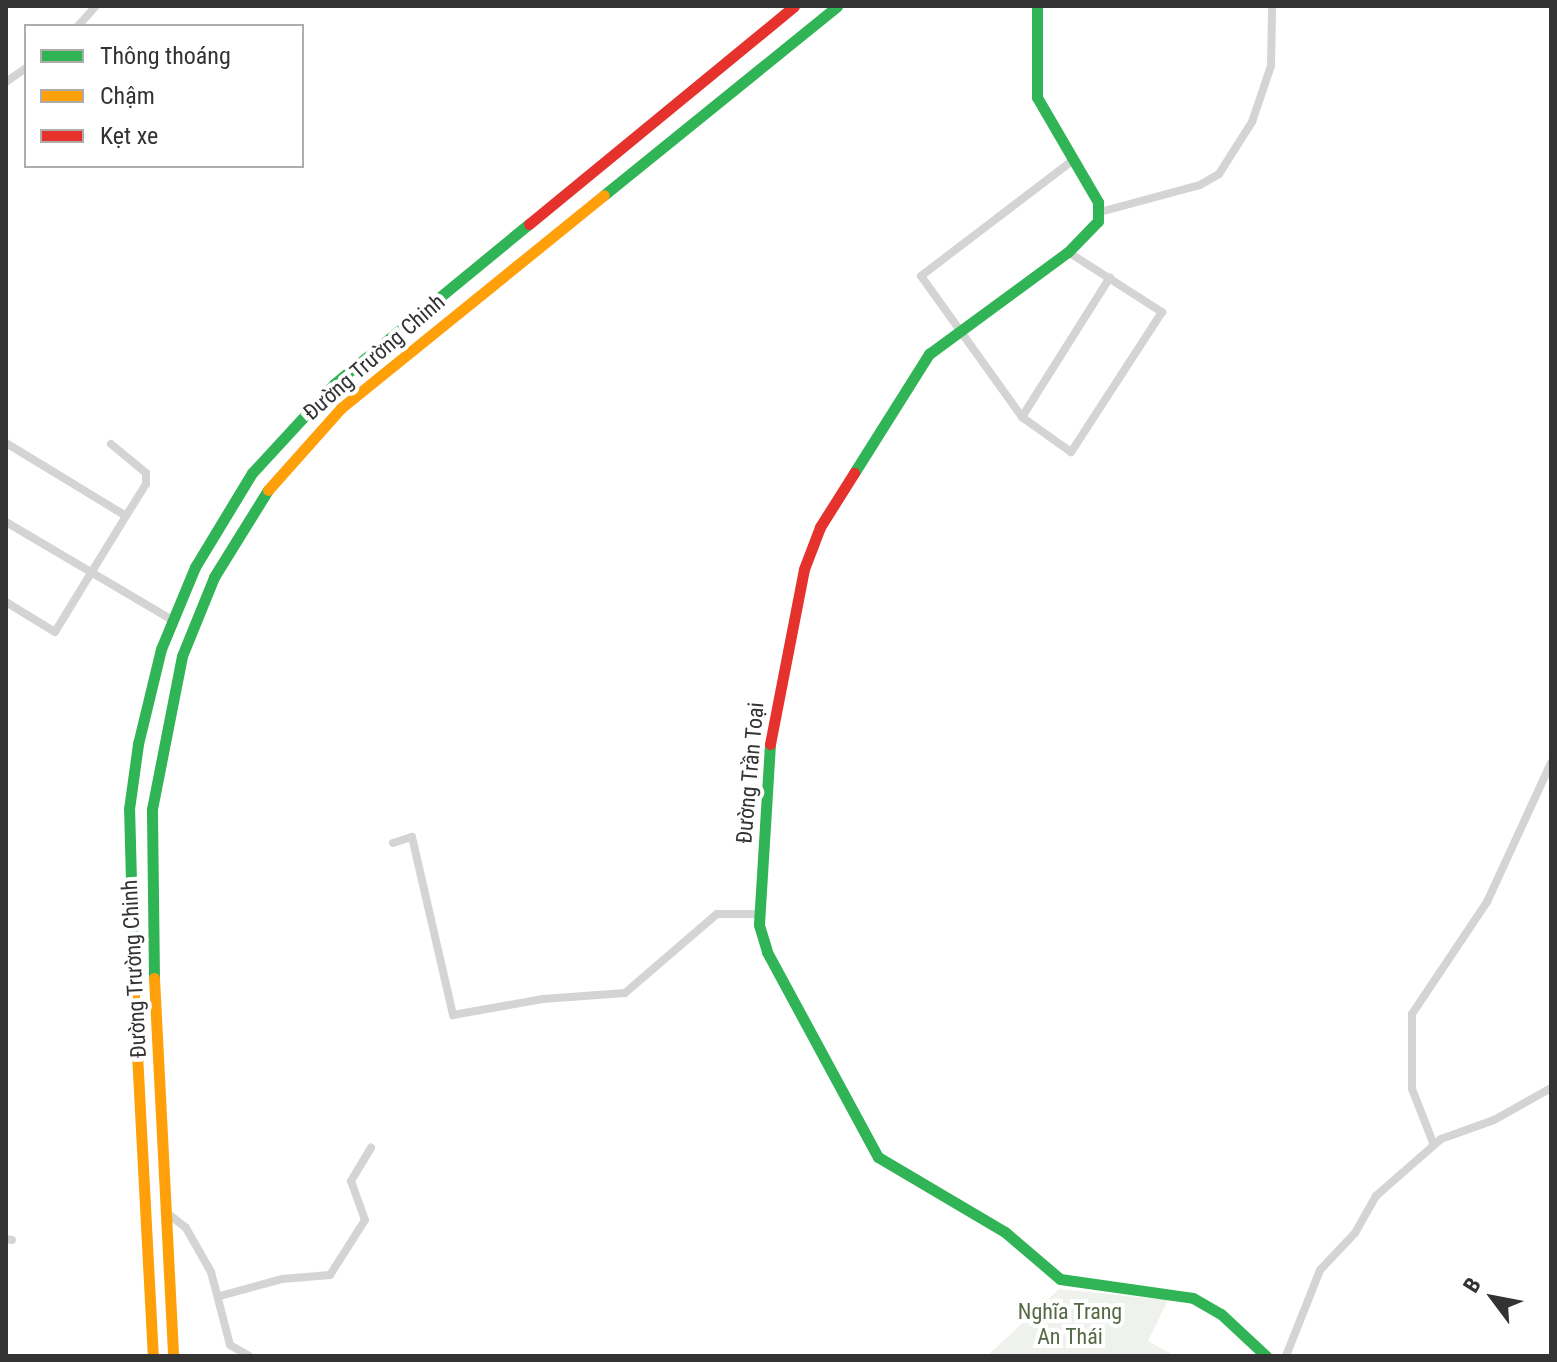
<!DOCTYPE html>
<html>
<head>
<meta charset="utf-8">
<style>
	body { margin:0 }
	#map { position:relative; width:1557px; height:1362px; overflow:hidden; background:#fff; font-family:"Roboto Condensed",sans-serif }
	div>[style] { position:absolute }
	.green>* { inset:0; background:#eff2ec }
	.street>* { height:8px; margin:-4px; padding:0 4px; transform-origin:4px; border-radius:4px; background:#d4d4d4 }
	.fast>* { height:11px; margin:-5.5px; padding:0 5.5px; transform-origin:5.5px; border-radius:5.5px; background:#30b455 }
	.slow>* { height:11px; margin:-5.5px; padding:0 5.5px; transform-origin:5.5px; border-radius:5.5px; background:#ff9f0a }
	.jam>* { height:11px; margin:-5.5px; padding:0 5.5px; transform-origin:5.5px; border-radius:5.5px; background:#e5322d }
	span { translate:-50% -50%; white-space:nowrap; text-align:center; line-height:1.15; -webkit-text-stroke:8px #fff; paint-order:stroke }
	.street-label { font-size:22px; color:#333 }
	.park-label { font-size:22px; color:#556a44 }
	.frame { position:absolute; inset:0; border:8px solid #333; pointer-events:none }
	.legend { position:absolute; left:24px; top:24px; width:280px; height:144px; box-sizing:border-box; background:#fff; border:2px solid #adadad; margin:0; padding:10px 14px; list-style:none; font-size:24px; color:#333 }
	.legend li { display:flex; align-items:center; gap:16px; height:40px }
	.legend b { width:40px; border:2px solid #adadad }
	.north { position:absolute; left:1453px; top:1258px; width:80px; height:80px; -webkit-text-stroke:6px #fff; paint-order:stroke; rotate:302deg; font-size:22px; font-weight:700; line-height:32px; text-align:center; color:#333 }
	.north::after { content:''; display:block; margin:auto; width:28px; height:36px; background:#333; clip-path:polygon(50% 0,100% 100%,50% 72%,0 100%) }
</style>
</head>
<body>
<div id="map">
	<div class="green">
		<i style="clip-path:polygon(1059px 1289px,1168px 1300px,1148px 1341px,1175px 1356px,987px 1356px)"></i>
	</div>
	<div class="street">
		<i style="left:78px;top:26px;width:27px;rotate:-48deg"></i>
		<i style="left:6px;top:82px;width:24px;rotate:-35deg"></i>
		<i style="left:1100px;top:212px;width:104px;rotate:-15.1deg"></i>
		<i style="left:1200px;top:185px;width:22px;rotate:-30deg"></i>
		<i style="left:1219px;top:174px;width:62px;rotate:-57.6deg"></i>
		<i style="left:1252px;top:122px;width:59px;rotate:-71.3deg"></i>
		<i style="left:1271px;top:66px;width:60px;rotate:-89deg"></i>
		<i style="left:1068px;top:252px;width:112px;rotate:32.6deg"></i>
		<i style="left:1162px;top:312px;width:167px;rotate:123deg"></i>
		<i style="left:1071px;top:452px;width:60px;rotate:-144.5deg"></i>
		<i style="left:1022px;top:417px;width:173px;rotate:-125.6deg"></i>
		<i style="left:921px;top:276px;width:191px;rotate:-37.3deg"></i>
		<i style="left:1022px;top:417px;width:165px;rotate:-57.8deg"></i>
		<i style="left:6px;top:443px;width:140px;rotate:31.3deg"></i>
		<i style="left:126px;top:516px;width:136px;rotate:121.5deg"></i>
		<i style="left:55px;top:632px;width:57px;rotate:-148.5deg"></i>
		<i style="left:111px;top:444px;width:45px;rotate:39.6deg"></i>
		<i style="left:146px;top:473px;width:11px;rotate:90deg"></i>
		<i style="left:146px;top:484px;width:38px;rotate:122deg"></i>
		<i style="left:6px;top:522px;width:191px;rotate:30.5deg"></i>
		<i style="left:393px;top:843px;width:20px;rotate:-18deg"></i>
		<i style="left:412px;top:837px;width:183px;rotate:77deg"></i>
		<i style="left:453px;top:1015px;width:91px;rotate:-10.1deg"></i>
		<i style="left:543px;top:999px;width:82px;rotate:-4.2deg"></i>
		<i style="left:625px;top:993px;width:121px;rotate:-40.7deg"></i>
		<i style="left:717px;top:914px;width:43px"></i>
		<i style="left:1434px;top:1145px;width:60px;rotate:-111.4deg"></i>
		<i style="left:1412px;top:1089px;width:75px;rotate:-90deg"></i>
		<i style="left:1412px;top:1014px;width:135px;rotate:-56.2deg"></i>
		<i style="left:1487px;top:902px;width:153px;rotate:-65.3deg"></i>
		<i style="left:167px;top:1213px;width:24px;rotate:38deg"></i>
		<i style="left:186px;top:1228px;width:51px;rotate:60.4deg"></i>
		<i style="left:211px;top:1272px;width:75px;rotate:75.4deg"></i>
		<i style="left:230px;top:1345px;width:22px;rotate:30deg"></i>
		<i style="left:6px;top:1239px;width:6px;rotate:9deg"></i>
		<i style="left:220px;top:1296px;width:64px;rotate:-15.3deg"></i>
		<i style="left:282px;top:1279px;width:48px;rotate:-4.8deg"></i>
		<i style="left:330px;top:1275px;width:65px;rotate:-57.5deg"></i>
		<i style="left:365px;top:1220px;width:41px;rotate:-109.7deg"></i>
		<i style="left:351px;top:1181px;width:39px;rotate:-59deg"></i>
		<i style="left:1286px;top:1356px;width:92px;rotate:-68.4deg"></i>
		<i style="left:1320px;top:1270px;width:51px;rotate:-46.6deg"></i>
		<i style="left:1355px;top:1233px;width:43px;rotate:-60.4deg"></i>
		<i style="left:1376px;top:1196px;width:86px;rotate:-41.2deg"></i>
		<i style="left:1441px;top:1139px;width:56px;rotate:-19.7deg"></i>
		<i style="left:1494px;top:1120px;width:65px;rotate:-29.3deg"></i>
	</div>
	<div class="fast">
		<i style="left:604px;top:195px;width:300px;rotate:-39deg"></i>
		<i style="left:854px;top:473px;width:141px;rotate:-57.8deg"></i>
		<i style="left:929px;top:354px;width:172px;rotate:-36.3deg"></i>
		<i style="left:1068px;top:252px;width:43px;rotate:-45.9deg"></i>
		<i style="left:1098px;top:221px;width:19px;rotate:-90deg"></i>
		<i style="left:1098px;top:202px;width:121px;rotate:-120.2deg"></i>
		<i style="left:1037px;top:97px;width:91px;rotate:-90deg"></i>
		<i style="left:770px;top:744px;width:181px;rotate:93.5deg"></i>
		<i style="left:759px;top:925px;width:28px;rotate:73deg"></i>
		<i style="left:767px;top:952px;width:233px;rotate:61.6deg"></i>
		<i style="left:878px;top:1157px;width:147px;rotate:30.6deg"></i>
		<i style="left:1005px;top:1232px;width:72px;rotate:40.5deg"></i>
		<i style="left:1060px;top:1279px;width:134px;rotate:8.1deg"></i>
		<i style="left:1193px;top:1298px;width:32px;rotate:30deg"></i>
		<i style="left:1221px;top:1314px;width:62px;rotate:43deg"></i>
		<i style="left:154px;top:978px;width:169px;rotate:-90.7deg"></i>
		<i style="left:152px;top:809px;width:156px;rotate:-78.9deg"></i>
		<i style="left:182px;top:656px;width:85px;rotate:-67.9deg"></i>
		<i style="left:214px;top:577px;width:102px;rotate:-58.2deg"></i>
		<i style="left:134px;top:996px;width:187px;rotate:-91.5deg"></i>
		<i style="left:129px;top:809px;width:66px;rotate:-82.1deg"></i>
		<i style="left:138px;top:744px;width:98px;rotate:-76.4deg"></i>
		<i style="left:161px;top:649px;width:89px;rotate:-67.5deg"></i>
		<i style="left:195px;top:567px;width:110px;rotate:-58.8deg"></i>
		<i style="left:252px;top:473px;width:121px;rotate:-47.3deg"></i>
		<i style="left:334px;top:384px;width:252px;rotate:-39.4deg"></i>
	</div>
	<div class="slow">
		<i style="left:268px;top:490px;width:110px;rotate:-48.3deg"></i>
		<i style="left:341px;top:408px;width:338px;rotate:-39deg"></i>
		<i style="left:154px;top:978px;width:378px;rotate:87.1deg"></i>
		<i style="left:134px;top:996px;width:361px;rotate:87deg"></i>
	</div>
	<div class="jam">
		<i style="left:529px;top:224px;width:343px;rotate:-39.4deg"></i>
		<i style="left:770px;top:744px;width:178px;rotate:-79deg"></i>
		<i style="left:804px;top:569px;width:45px;rotate:-69.1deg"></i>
		<i style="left:820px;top:527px;width:64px;rotate:-57.8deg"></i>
	</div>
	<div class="street-label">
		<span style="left:374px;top:357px;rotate:-41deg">Đường Trường Chinh</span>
		<span style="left:750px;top:773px;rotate:-85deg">Đường Trần Toại</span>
		<span style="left:134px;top:969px;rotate:-93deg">Đường Trường Chinh</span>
	</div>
	<div class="park-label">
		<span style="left:1070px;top:1324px">Nghĩa Trang<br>An Thái</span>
	</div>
	<div class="frame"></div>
	<ul class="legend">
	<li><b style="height:10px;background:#30b455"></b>Thông thoáng</li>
	<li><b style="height:10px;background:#ff9f0a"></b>Chậm</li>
	<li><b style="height:10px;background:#e5322d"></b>Kẹt xe</li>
	</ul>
	<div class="north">B</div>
</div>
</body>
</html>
